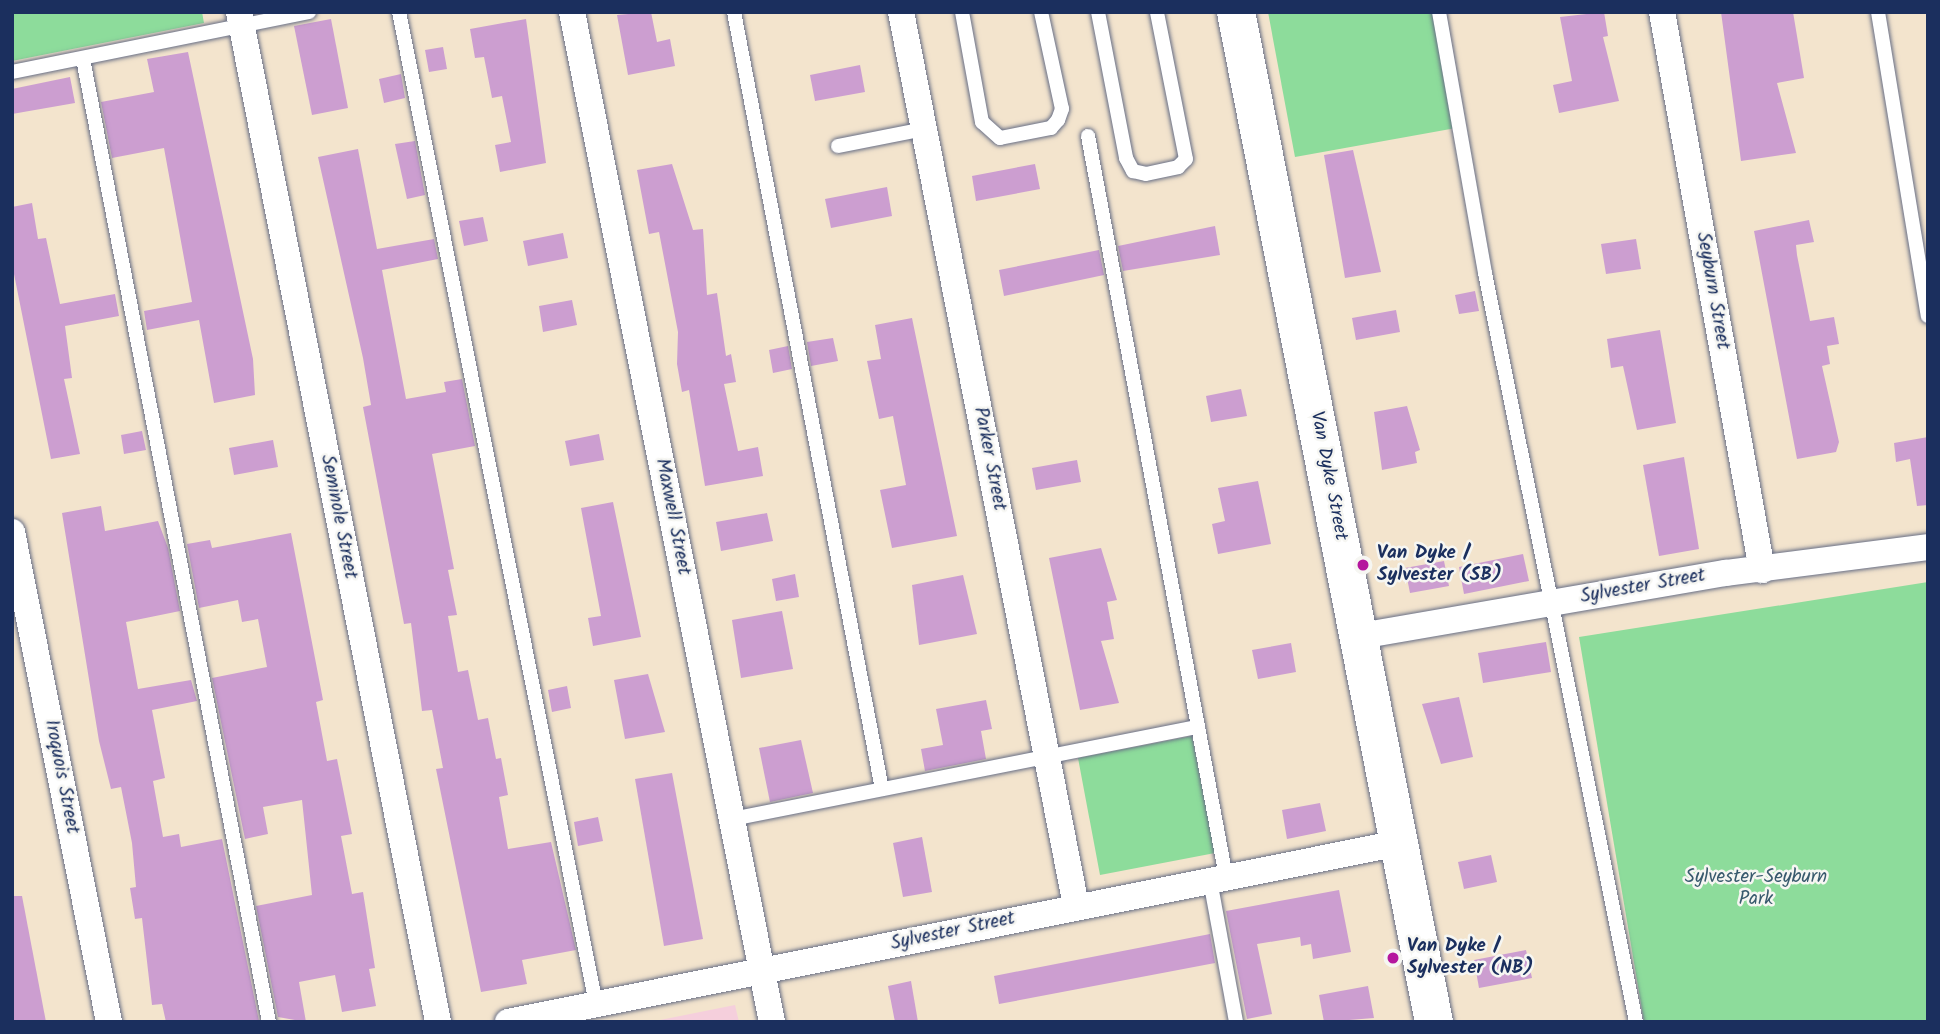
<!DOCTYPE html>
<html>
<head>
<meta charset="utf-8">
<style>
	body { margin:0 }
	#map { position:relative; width:1940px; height:1034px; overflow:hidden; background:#f3e4cd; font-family:Kalam,sans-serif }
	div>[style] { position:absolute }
	.built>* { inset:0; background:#f5cfdc }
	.green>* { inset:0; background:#8ddc9b }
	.building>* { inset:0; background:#cc9ed0 }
	.roads { filter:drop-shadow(0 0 2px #676e85) drop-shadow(0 0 2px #676e85) }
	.service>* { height:14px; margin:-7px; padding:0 7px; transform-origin:7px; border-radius:7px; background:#fff }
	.minor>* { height:26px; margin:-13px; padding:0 13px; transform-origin:13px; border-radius:13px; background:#fff }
	.secondary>* { height:38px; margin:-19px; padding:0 19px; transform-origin:19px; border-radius:19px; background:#fff }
	.dots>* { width:19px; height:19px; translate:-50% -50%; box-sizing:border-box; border:4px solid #f6f6f2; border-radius:50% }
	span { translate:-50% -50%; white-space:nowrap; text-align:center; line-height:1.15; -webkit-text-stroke:5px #f6f6f2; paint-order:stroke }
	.street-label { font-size:19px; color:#1b2f5e }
	.poi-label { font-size:19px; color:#1b2f5e; font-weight:700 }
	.left { translate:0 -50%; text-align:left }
	.park-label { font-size:19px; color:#385a6d }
	.frame { position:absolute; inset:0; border:14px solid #1b2f5e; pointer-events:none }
</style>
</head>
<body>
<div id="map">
	<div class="built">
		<i style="clip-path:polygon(735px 1005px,739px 1022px,650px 1022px)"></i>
	</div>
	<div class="green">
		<i style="clip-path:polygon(12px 12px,202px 12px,204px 23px,12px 61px)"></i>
		<i style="clip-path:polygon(1268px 12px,1434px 12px,1456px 128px,1295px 157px)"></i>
		<i style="clip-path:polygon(1928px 582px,1928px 1022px,1644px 1022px,1579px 637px)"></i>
		<i style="clip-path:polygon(1192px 736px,1215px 853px,1100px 875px,1078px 758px)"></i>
	</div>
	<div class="building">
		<i style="clip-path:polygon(651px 12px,657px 42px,670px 39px,675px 66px,628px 75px,617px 15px)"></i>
		<i style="clip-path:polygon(1604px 12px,1608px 36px,1603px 37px,1619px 101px,1559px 113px,1553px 85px,1572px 81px,1560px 17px)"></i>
		<i style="clip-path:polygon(1721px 12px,1793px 12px,1804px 78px,1777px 83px,1796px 153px,1741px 161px)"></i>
		<i style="clip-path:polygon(331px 19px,348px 108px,312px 115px,294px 26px)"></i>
		<i style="clip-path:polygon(526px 19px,546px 163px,500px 172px,495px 145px,511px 142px,502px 96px,492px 98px,484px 57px,475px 58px,470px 29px)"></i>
		<i style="clip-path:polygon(443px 47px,447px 69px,429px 72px,425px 50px)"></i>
		<i style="clip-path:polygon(188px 52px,253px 359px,255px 395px,214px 403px,199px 320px,147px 330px,144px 311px,192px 302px,164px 148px,112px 158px,101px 102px,154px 92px,147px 59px)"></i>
		<i style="clip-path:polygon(860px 65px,865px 92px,815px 101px,810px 75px)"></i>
		<i style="clip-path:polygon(401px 74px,405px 98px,384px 103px,379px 79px)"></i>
		<i style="clip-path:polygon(70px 77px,75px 103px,12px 114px,12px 89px)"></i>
		<i style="clip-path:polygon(415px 141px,425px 195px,407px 199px,395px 144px)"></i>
		<i style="clip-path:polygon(358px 149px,377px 249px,434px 239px,438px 259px,382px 270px,406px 399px,446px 392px,444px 382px,462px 379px,475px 446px,432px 454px,454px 569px,448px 570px,457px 615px,448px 616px,458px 672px,468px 670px,478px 720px,488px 718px,496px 759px,501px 758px,508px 795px,499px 797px,508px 849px,551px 842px,576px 950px,522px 960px,527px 984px,481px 992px,436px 769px,443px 768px,432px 710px,422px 711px,411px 623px,404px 624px,363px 407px,371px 405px,363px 358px,318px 157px)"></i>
		<i style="clip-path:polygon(1353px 150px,1381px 272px,1345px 278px,1324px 155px)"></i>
		<i style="clip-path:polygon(672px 164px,693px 230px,703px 229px,707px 295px,717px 293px,726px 356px,731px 354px,736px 382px,724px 384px,738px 451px,758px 447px,763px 476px,705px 486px,689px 390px,682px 392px,677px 364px,678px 332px,659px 232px,649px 234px,637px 170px)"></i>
		<i style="clip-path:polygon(1035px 164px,1040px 189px,976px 201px,972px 176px)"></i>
		<i style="clip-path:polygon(887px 187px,892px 216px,831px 228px,825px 199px)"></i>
		<i style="clip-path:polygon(32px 203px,38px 239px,46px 238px,60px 304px,115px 294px,119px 316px,65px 326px,72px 378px,64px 379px,80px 454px,51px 459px,12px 264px,12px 207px)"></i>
		<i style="clip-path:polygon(483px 217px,488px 241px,464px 246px,459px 221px)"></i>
		<i style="clip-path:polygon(1809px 220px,1814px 242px,1796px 245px,1797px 255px,1810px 321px,1834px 317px,1839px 344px,1827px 346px,1830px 364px,1822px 366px,1839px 442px,1836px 452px,1797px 459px,1754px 231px)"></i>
		<i style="clip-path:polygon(1215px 226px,1220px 255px,1123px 271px,1118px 246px)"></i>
		<i style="clip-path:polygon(563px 233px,568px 258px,528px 266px,523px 241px)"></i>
		<i style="clip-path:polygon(1636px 239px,1641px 269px,1606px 274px,1601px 244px)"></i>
		<i style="clip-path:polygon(1099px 250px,1104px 275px,1004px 296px,999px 270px)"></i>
		<i style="clip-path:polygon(1475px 291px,1479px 311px,1459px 314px,1455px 295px)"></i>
		<i style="clip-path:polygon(572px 300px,577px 325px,543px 332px,539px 306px)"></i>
		<i style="clip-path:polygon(1396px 310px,1400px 332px,1356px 340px,1352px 318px)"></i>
		<i style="clip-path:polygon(912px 318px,957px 536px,892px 548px,880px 490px,906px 485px,893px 416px,879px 419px,867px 361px,881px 359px,875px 325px)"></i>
		<i style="clip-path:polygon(1660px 330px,1676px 423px,1637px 430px,1623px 366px,1611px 368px,1607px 339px)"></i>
		<i style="clip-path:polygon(833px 338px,838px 361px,811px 366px,807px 342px)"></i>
		<i style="clip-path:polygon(788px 346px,792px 369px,773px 373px,769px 350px)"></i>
		<i style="clip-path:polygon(1241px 389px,1247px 416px,1211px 422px,1206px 396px)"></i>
		<i style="clip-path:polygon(1407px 406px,1420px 450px,1415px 452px,1417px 463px,1382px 470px,1374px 412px)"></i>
		<i style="clip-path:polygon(142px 431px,146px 450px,124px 454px,121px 435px)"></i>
		<i style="clip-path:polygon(599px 434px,604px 460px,570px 466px,565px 441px)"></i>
		<i style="clip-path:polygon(1928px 437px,1928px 505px,1917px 506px,1910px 459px,1896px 462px,1894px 443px)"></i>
		<i style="clip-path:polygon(273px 440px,278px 467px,234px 475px,229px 448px)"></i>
		<i style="clip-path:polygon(1684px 457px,1699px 549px,1659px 556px,1643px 465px)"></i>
		<i style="clip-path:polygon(1077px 460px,1081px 482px,1036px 490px,1032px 468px)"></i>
		<i style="clip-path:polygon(1258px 481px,1271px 544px,1218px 554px,1212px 524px,1225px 521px,1218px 488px)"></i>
		<i style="clip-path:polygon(613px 502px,641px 637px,593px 646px,588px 618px,601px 616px,581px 508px)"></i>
		<i style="clip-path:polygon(101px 506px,105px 531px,158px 521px,168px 548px,180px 611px,126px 622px,138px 689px,191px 680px,197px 701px,152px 710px,165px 778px,153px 781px,163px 837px,179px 834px,181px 847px,222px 839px,259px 1021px,166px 1022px,162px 1004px,152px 1005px,142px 918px,135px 919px,130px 888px,136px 887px,132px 843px,121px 787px,111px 789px,99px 741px,62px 513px)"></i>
		<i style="clip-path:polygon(767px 513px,773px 541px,721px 551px,716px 522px)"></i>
		<i style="clip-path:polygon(291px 533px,323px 700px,316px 702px,327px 761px,337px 759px,352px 834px,341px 836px,352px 894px,363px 892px,375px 968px,369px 969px,376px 1006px,342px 1012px,335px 975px,299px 982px,306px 1022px,278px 1017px,256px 906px,312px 895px,302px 800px,263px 807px,268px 834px,245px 839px,212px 678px,267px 667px,258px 619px,242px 622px,238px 600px,199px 608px,187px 544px,210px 540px,212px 548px)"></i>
		<i style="clip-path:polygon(1101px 548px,1117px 600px,1107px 602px,1114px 639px,1101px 641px,1119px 703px,1080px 710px,1049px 558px)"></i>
		<i style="clip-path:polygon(1523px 554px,1529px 581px,1464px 594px,1459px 567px)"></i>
		<i style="clip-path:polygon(1444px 561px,1449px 586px,1410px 593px,1405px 568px)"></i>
		<i style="clip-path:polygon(795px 574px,799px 597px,776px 601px,772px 579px)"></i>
		<i style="clip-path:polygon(963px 575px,977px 634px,919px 645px,912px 585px)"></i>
		<i style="clip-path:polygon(782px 611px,793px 669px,741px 678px,732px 620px)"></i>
		<i style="clip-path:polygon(1546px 642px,1551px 672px,1483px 683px,1478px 653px)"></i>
		<i style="clip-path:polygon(1291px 643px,1296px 672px,1258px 679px,1252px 650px)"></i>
		<i style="clip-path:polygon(648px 674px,665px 732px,625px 739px,614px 680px)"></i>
		<i style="clip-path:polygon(567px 686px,571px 708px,552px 712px,548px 690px)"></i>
		<i style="clip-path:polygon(1459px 697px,1473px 757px,1441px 764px,1422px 704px)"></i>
		<i style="clip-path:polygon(986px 700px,992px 729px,981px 731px,986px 759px,925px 771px,921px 749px,943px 745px,936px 709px)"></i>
		<i style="clip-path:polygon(801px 740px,813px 793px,770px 802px,759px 748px)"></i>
		<i style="clip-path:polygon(672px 773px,703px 939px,664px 946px,635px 779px)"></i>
		<i style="clip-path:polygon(1320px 803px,1326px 831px,1287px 839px,1282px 810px)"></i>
		<i style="clip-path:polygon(598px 817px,603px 841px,578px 846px,574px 822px)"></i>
		<i style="clip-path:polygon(922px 837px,932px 892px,903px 897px,893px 843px)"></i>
		<i style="clip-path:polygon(1491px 855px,1497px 882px,1464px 889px,1458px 862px)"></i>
		<i style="clip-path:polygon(1339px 890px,1351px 952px,1313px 959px,1311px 944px,1301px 946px,1300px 937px,1257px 944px,1272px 1014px,1247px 1019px,1226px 911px)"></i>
		<i style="clip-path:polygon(12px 896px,22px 896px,46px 1022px,12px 1022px)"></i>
		<i style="clip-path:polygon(1210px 934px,1215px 963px,999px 1004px,994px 976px)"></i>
		<i style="clip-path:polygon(1526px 950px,1532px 978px,1479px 988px,1474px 960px)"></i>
		<i style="clip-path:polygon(911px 981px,918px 1022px,895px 1022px,888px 986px)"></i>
		<i style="clip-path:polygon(1368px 986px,1374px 1018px,1324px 1022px,1319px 995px)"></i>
	</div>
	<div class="roads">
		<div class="service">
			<i style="left:399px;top:12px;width:1011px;rotate:78.77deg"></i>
			<i style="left:734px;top:12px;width:791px;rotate:79.22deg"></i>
			<i style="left:962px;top:12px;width:112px;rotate:79.7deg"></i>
			<i style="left:982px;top:122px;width:24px;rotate:42deg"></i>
			<i style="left:1000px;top:138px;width:52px;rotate:-11.1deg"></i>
			<i style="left:1051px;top:128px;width:11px;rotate:-49deg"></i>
			<i style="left:1058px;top:120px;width:12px;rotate:-70deg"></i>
			<i style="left:1062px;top:109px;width:99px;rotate:-102.2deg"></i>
			<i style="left:1098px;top:12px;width:149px;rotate:79.1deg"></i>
			<i style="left:1126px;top:158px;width:15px;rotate:62deg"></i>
			<i style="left:1133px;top:171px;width:13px;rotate:13deg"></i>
			<i style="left:1146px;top:174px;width:33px;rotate:-12deg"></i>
			<i style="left:1178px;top:167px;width:11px;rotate:-45deg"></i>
			<i style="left:1186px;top:159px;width:150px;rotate:-101.2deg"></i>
			<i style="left:1439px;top:12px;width:265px;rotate:80deg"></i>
			<i style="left:1485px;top:273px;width:764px;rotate:78.6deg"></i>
			<i style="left:1878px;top:12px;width:308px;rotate:80.7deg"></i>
			<i style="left:83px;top:59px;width:981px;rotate:79.07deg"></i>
			<i style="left:12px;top:72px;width:303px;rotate:-11.4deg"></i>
			<i style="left:1088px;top:136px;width:754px;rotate:79.45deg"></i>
			<i style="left:838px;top:146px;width:88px;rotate:-11.2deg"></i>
			<i style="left:732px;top:819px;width:475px;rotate:-11.2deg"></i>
			<i style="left:1210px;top:880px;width:144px;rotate:79.6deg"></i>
		</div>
		<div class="minor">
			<i style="left:239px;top:12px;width:1029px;rotate:78.85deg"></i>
			<i style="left:572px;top:12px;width:1030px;rotate:78.8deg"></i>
			<i style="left:901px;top:12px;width:911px;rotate:78.92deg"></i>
			<i style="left:1662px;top:12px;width:567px;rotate:79.84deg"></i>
			<i style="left:12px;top:532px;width:500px;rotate:78.8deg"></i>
			<i style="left:1360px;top:636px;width:371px;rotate:-9.8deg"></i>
			<i style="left:1726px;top:573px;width:204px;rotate:-7.3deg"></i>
			<i style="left:508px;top:1022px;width:909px;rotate:-11.36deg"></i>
		</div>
		<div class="secondary">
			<i style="left:1236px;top:12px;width:1029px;rotate:78.91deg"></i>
		</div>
	</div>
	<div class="dots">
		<i style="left:1363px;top:565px;background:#b5179e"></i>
		<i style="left:1393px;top:958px;background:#b5179e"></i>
	</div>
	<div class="street-label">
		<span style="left:1712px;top:291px;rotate:80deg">Seyburn Street</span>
		<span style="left:989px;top:459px;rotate:79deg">Parker Street</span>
		<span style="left:1328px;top:476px;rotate:79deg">Van Dyke Street</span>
		<span style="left:338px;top:517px;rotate:79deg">Seminole Street</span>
		<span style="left:672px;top:517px;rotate:79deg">Maxwell Street</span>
		<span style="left:1643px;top:587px;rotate:-10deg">Sylvester Street</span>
		<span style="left:61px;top:777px;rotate:79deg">Iroquois Street</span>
		<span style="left:953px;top:932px;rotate:-12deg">Sylvester Street</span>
	</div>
	<div class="poi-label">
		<span class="left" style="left:1377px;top:565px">Van Dyke /<br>Sylvester (SB)</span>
		<span class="left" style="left:1407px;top:958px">Van Dyke /<br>Sylvester (NB)</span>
	</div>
	<div class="park-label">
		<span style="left:1756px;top:889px">Sylvester-Seyburn<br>Park</span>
	</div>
	<div class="frame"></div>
</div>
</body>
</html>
